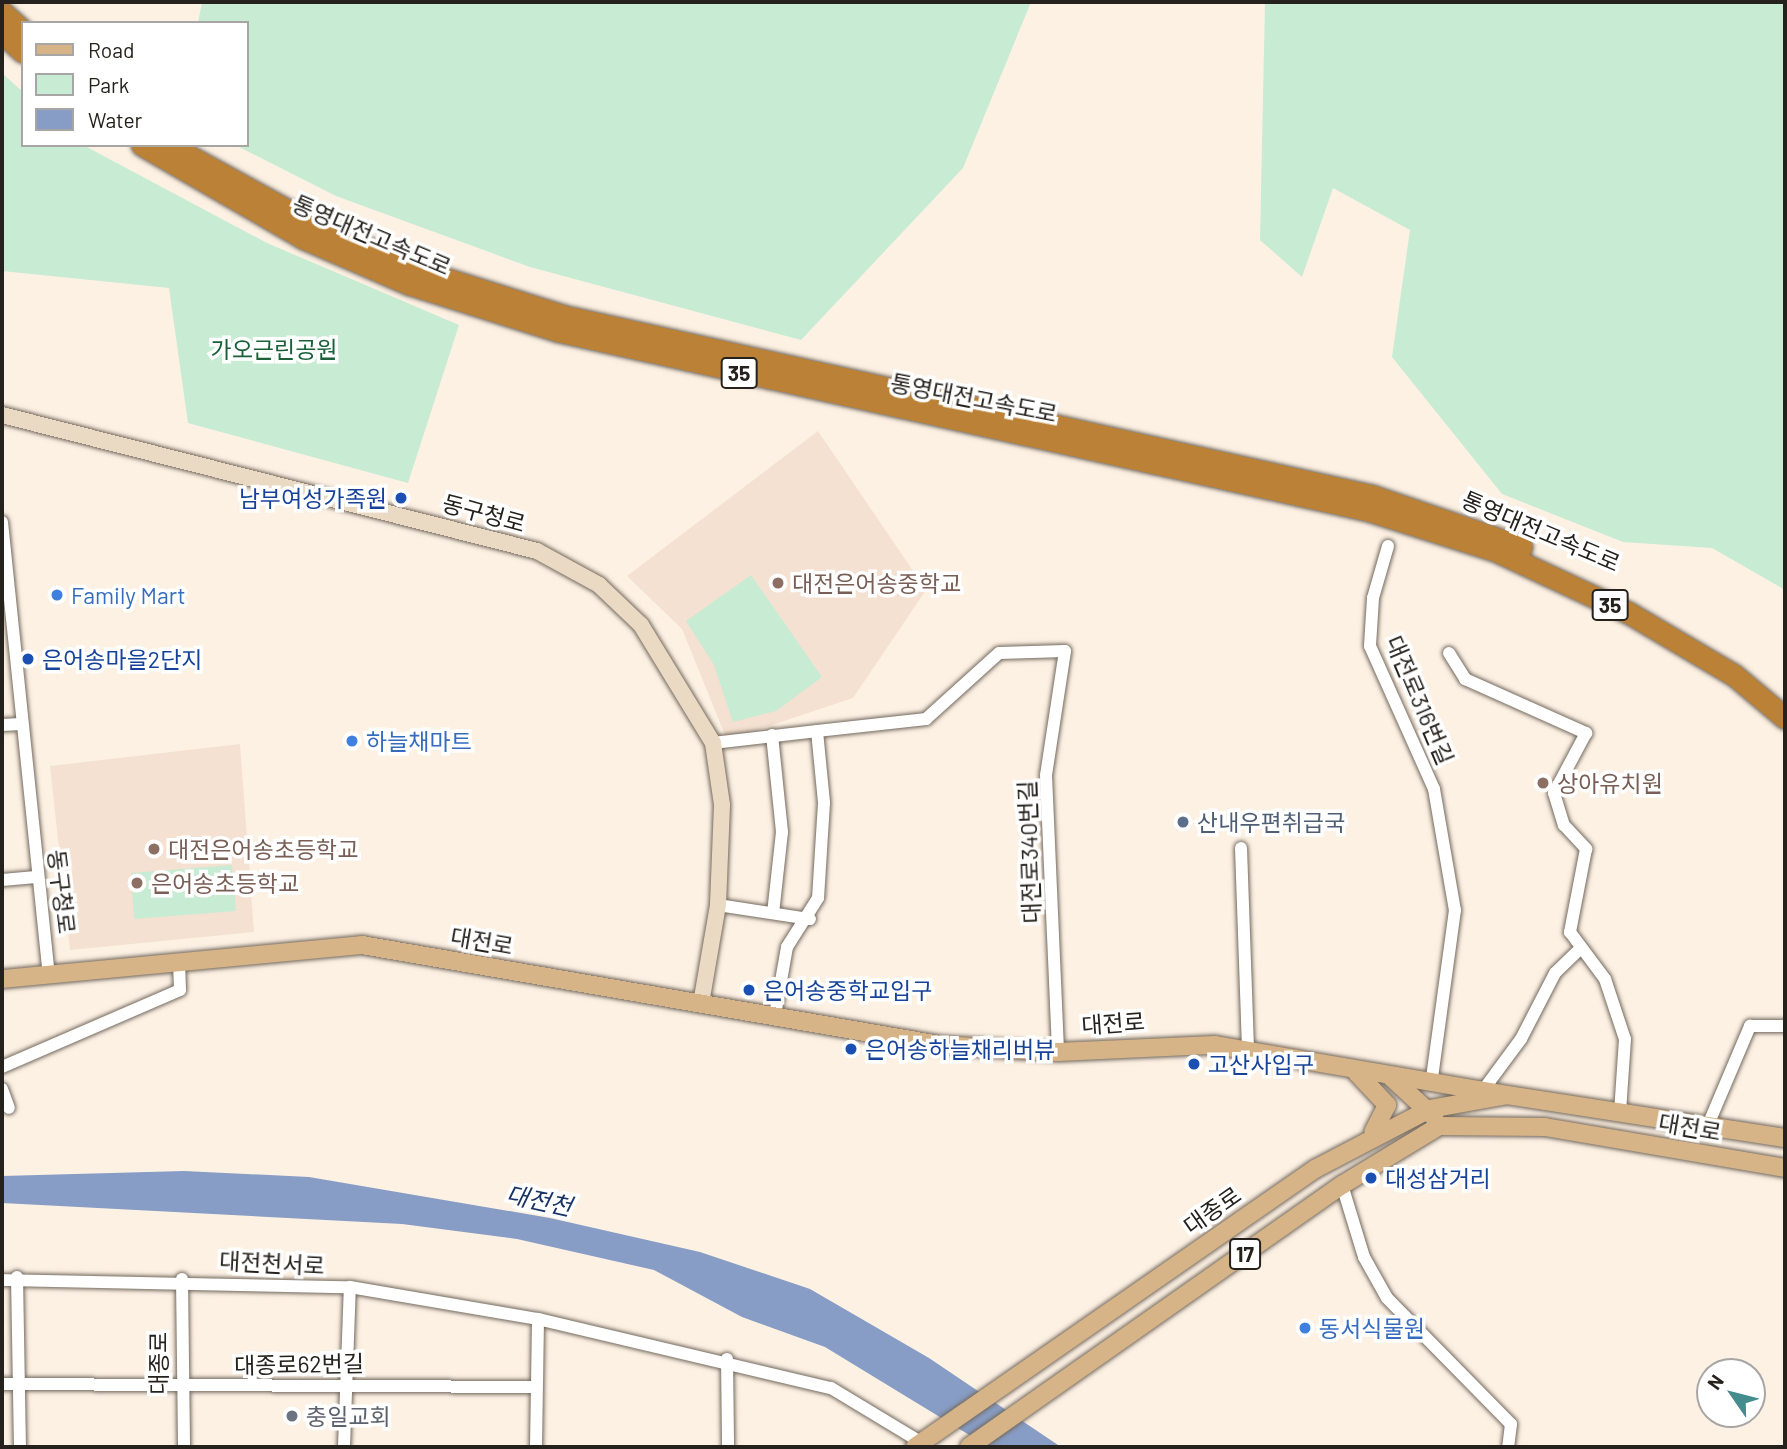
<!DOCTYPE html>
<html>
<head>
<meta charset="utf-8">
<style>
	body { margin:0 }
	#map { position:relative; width:1787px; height:1449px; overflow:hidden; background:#fdf1e4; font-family:Barlow,"Noto Sans KR",sans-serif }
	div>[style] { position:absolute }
	.education>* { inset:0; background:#f4e1d1 }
	.green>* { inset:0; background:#c8ebd3 }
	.water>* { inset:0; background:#879dc5 }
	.roads { filter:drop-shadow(0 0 2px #73695d) drop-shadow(0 0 2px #73695d) }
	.minor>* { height:12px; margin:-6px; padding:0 6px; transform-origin:6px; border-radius:6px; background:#fff }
	.secondary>* { height:16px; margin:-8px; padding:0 8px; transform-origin:8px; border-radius:8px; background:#ebdac3 }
	.primary>* { height:18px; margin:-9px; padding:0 9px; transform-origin:9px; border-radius:9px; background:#d6b487 }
	.motorway>* { height:21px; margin:-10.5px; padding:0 10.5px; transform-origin:10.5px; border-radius:10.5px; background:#bb8237 }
	.dots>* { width:19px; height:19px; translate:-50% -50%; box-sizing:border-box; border:4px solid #fff; border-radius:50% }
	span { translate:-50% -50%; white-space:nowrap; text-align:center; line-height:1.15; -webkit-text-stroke:7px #fff; paint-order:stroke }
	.shield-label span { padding:2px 5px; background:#fff; border:2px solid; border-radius:5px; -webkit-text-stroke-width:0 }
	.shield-label { font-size:21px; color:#25211c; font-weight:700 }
	.street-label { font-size:23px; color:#25211c }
	.park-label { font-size:23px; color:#1a6039 }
	.transit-label { font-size:23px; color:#164399 }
	.right { translate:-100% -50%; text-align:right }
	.left { translate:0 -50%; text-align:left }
	.education-label { font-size:23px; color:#785e54 }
	.shop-label { font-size:23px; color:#366cbe }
	.service-label { font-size:23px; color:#4e5e75 }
	.worship-label { font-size:23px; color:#5b616d }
	.water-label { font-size:24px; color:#183364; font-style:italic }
	.frame { position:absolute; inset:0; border:4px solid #25211c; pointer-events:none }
	.legend { position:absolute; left:21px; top:21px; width:228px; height:126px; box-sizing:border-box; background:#fff; border:2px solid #a8a6a4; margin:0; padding:9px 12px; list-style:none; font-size:21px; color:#25211c }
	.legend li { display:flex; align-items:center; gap:14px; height:35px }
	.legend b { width:35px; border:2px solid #a8a6a4 }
	.north { position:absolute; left:1696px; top:1358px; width:70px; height:70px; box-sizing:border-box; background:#fff; border:2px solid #a8a6a4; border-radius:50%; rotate:305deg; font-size:19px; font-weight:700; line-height:28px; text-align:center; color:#25211c }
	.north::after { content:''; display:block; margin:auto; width:24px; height:32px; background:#448c8e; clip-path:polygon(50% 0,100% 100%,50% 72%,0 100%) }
</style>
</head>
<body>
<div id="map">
	<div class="education">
		<i style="clip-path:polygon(818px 431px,926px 590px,853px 698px,727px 740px,682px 629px,627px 576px)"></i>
		<i style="clip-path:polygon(240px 744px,254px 932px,70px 950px,50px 766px)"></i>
	</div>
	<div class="green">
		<i style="clip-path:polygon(202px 2px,1031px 2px,963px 168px,801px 340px,530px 267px,336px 196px,235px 145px,247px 145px,247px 23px,198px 23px)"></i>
		<i style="clip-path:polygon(1265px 2px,1785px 2px,1785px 590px,1712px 548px,1623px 542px,1502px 494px,1392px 357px,1410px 230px,1333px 188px,1302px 277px,1260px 240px)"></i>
		<i style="clip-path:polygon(2px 73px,23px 92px,23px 145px,83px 145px,267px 243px,459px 325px,408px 483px,188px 423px,169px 288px,2px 271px)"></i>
		<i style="clip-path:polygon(751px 575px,822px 677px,776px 711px,733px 722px,714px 665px,686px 621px)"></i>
		<i style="clip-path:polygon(232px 865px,236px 911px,134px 919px,131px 873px)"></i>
	</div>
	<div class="water">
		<i style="clip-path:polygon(184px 1171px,309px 1177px,550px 1218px,700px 1252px,810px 1289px,929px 1358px,1061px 1447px,989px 1447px,825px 1347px,742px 1317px,654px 1270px,517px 1239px,402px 1224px,2px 1203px,2px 1176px)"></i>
	</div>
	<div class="roads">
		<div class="minor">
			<i style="left:2px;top:522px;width:455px;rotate:84.1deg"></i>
			<i style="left:1388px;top:546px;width:54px;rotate:106.1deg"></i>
			<i style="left:1373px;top:598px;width:48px;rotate:93.6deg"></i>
			<i style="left:1370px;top:646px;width:157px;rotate:65.9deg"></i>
			<i style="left:1434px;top:789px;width:123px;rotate:80.2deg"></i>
			<i style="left:1455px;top:910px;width:170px;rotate:97.8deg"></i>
			<i style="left:1449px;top:653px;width:31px;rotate:58deg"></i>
			<i style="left:1465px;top:679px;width:133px;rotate:24.1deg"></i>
			<i style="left:1586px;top:733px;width:68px;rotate:118.1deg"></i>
			<i style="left:1554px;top:793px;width:34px;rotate:73deg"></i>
			<i style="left:1564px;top:825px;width:33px;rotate:47deg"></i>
			<i style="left:1586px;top:849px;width:85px;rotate:100.9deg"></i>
			<i style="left:1570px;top:932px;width:59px;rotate:53.3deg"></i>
			<i style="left:1605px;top:979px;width:63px;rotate:71.6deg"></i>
			<i style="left:1625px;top:1039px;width:74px;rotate:93.9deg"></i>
			<i style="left:2px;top:725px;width:19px;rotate:-3deg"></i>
			<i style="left:817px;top:731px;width:110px;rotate:-6.3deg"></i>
			<i style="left:926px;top:719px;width:98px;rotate:-42.1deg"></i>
			<i style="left:999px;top:653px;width:66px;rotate:-1.7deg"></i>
			<i style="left:1065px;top:651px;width:125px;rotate:98.7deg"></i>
			<i style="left:1046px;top:775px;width:277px;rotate:87.5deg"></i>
			<i style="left:772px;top:735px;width:98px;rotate:84.1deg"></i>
			<i style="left:782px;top:832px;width:81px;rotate:96.3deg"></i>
			<i style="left:713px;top:743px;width:105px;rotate:-6.6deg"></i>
			<i style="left:817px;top:731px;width:72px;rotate:84.4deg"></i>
			<i style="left:824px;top:803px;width:95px;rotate:93.6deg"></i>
			<i style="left:818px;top:898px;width:58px;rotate:122.3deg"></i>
			<i style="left:787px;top:947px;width:69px;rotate:100deg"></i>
			<i style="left:1241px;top:848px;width:201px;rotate:88deg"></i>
			<i style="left:2px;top:880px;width:34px;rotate:-5deg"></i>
			<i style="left:718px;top:905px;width:93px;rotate:8.7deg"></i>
			<i style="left:2px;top:1067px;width:194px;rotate:-23.4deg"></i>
			<i style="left:180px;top:990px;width:27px;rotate:-92deg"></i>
			<i style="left:2px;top:1089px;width:20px;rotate:70deg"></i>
			<i style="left:1484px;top:1089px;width:62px;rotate:-53.5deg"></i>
			<i style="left:1521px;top:1039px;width:74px;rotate:-62.7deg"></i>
			<i style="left:1555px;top:973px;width:32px;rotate:-44deg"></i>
			<i style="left:1708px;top:1125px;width:108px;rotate:-67deg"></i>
			<i style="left:1750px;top:1026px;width:35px"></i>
			<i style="left:1342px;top:1185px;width:75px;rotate:73deg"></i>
			<i style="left:1364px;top:1257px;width:47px;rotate:60.7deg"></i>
			<i style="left:1387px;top:1298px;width:177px;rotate:45.5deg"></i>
			<i style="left:1511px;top:1424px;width:23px;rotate:97deg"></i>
			<i style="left:17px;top:1277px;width:170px;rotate:89deg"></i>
			<i style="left:182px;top:1279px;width:168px;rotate:89.3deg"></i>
			<i style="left:2px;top:1280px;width:348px;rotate:1.2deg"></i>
			<i style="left:350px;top:1287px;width:191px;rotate:9.7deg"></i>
			<i style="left:538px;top:1319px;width:301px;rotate:13.3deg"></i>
			<i style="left:831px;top:1388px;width:106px;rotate:31.1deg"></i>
			<i style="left:727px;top:1359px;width:88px;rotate:89.3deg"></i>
			<i style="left:2px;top:1384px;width:534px;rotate:0.32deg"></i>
			<i style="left:344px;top:1447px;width:160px;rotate:-87.9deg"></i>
			<i style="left:536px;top:1447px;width:128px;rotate:-89.1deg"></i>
		</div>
		<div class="secondary">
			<i style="left:2px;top:415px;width:552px;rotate:14.26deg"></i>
			<i style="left:537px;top:551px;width:71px;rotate:28.7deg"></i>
			<i style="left:599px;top:585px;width:58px;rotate:43.6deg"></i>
			<i style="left:641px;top:625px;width:138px;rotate:58.6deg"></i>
			<i style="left:713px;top:743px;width:63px;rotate:81.7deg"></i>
			<i style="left:722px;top:805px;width:100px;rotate:92.3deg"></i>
			<i style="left:718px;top:905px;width:99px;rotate:99.8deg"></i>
		</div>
		<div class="primary">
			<i style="left:2px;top:979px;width:362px;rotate:-5.4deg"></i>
			<i style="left:362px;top:945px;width:587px;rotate:9.82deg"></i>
			<i style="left:940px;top:1045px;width:118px;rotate:3.4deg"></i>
			<i style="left:1058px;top:1052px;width:157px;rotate:-2.6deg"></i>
			<i style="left:1215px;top:1045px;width:296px;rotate:9.7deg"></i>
			<i style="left:1357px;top:1073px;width:44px;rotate:46.8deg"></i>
			<i style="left:1387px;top:1105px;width:30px;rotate:117deg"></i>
			<i style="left:1391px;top:1077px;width:59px;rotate:42.9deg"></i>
			<i style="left:915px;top:1447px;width:487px;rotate:-34.8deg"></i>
			<i style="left:1315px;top:1169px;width:130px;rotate:-27.6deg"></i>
			<i style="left:1430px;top:1109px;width:78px;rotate:-10.3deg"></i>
			<i style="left:1507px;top:1095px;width:281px;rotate:8.8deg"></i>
			<i style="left:969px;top:1447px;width:456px;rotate:-35.1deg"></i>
			<i style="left:1342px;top:1185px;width:114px;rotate:-31.3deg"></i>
			<i style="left:1439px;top:1126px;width:106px;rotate:0.5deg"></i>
			<i style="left:1545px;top:1127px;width:243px;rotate:9.7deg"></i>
		</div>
		<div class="motorway">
			<i style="left:2px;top:12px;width:28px;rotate:42deg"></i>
			<i style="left:2px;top:33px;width:28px;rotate:42deg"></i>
			<i style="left:142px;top:145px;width:186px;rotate:30deg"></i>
			<i style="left:303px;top:238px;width:116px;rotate:23.5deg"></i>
			<i style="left:409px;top:284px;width:156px;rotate:17.5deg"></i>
			<i style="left:558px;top:331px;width:829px;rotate:12.48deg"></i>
			<i style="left:1367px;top:510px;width:133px;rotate:17.5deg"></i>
			<i style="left:1494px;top:550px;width:149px;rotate:25deg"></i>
			<i style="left:1629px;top:613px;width:122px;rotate:30.6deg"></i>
			<i style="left:1734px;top:675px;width:67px;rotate:40.1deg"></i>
			<i style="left:169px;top:145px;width:160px;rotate:28.8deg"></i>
			<i style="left:309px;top:222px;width:116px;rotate:23.9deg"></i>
			<i style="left:415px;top:269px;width:156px;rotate:17.5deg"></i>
			<i style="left:564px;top:316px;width:829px;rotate:12.54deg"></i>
			<i style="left:1373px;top:496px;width:157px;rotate:18.9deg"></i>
		</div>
	</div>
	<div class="dots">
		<i style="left:401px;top:498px;background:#1a4fb4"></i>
		<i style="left:778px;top:583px;background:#8d6e63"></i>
		<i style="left:57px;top:595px;background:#3f7fe0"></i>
		<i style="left:28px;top:659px;background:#1a4fb4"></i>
		<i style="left:352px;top:741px;background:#3f7fe0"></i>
		<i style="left:1543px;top:783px;background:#8d6e63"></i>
		<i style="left:1183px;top:822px;background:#5c6f8a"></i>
		<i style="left:154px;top:849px;background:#8d6e63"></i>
		<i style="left:137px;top:883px;background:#8d6e63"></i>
		<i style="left:749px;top:990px;background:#1a4fb4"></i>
		<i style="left:851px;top:1049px;background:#1a4fb4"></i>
		<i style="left:1194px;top:1064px;background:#1a4fb4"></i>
		<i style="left:1371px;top:1178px;background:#1a4fb4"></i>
		<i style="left:1305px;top:1328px;background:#3f7fe0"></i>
		<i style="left:292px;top:1416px;background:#6b7280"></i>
	</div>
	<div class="shield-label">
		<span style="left:739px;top:373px">35</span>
		<span style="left:1610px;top:605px">35</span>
		<span style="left:1245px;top:1254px">17</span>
	</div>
	<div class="street-label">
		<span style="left:372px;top:235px;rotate:23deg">통영대전고속도로</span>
		<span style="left:974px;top:398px;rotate:11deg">통영대전고속도로</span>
		<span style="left:484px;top:513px;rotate:15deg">동구청로</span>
		<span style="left:1541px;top:531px;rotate:23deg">통영대전고속도로</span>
		<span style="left:1420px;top:700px;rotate:67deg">대전로316번길</span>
		<span style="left:1029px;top:852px;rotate:-92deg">대전로340번길</span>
		<span style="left:62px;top:892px;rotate:83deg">동구청로</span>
		<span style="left:482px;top:941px;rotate:10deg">대전로</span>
		<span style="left:1113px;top:1023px;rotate:-4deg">대전로</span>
		<span style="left:1690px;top:1127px;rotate:10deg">대전로</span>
		<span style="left:1212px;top:1210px;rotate:-35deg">대종로</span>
		<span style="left:272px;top:1263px;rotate:3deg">대전천서로</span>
		<span style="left:158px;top:1363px;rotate:-90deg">대종로</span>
		<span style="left:299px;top:1364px;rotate:-1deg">대종로62번길</span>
	</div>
	<div class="park-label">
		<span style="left:274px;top:349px">가오근린공원</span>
	</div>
	<div class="transit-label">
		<span class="right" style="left:387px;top:498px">남부여성가족원</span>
		<span class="left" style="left:42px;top:659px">은어송마을2단지</span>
		<span class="left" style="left:763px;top:990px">은어송중학교입구</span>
		<span class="left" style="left:865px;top:1049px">은어송하늘채리버뷰</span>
		<span class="left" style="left:1208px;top:1064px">고산사입구</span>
		<span class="left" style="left:1385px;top:1178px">대성삼거리</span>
	</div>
	<div class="education-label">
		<span class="left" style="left:792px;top:583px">대전은어송중학교</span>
		<span class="left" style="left:1557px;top:783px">상아유치원</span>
		<span class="left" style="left:168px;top:849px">대전은어송초등학교</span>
		<span class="left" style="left:151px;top:883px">은어송초등학교</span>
	</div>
	<div class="shop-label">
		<span class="left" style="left:71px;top:595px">Family Mart</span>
		<span class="left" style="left:366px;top:741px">하늘채마트</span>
		<span class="left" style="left:1319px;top:1328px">동서식물원</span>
	</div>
	<div class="service-label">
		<span class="left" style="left:1197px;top:822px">산내우편취급국</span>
	</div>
	<div class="worship-label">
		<span class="left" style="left:306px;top:1416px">충일교회</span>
	</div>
	<div class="water-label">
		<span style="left:539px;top:1200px;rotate:12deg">대전천</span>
	</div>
	<div class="frame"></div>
	<ul class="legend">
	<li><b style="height:9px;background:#d6b487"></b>Road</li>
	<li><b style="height:19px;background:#c8ebd3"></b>Park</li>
	<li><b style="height:19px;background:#879dc5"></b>Water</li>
	</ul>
	<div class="north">N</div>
</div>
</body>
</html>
